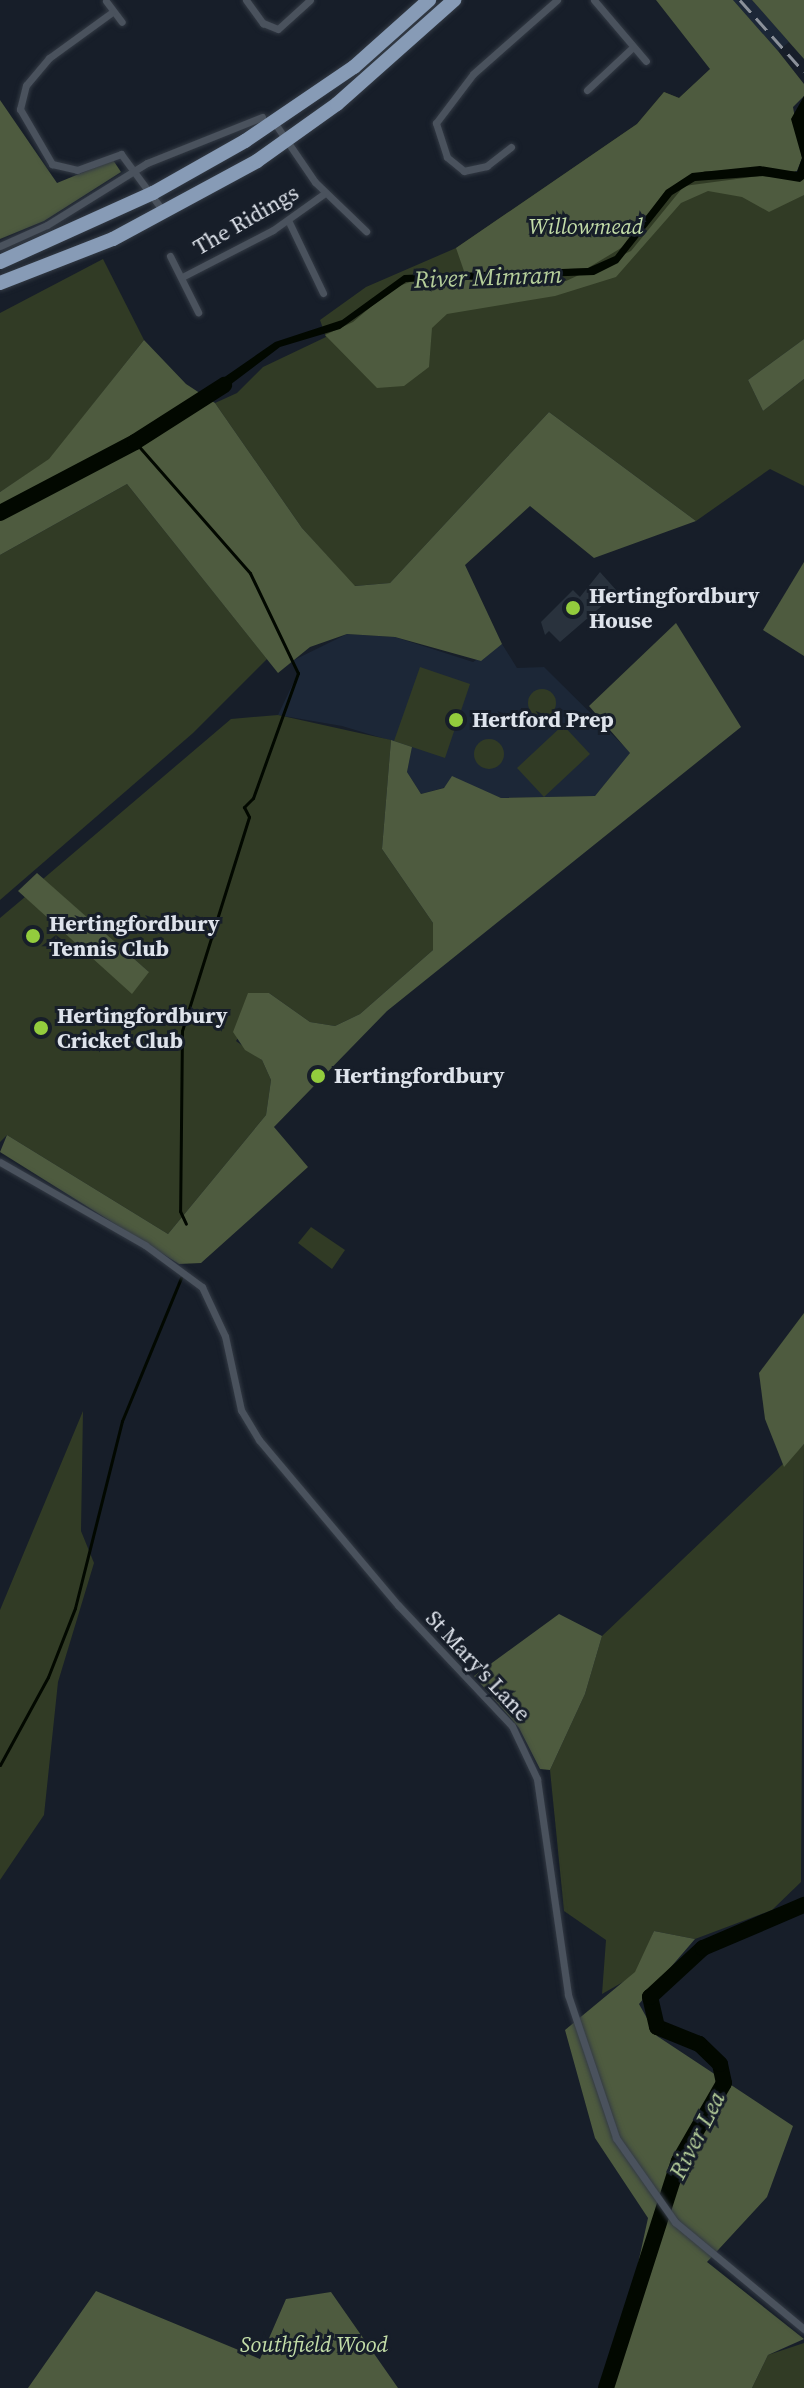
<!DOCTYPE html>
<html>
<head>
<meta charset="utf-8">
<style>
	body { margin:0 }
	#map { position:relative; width:804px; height:2388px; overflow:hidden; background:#171e29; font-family:"Source Serif 4",serif }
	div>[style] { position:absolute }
	.built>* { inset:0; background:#1c2737 }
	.green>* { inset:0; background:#313b25 }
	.round { border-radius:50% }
	.forest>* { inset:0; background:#4e5b3f }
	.water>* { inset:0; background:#020800 }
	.stream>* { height:3px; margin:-1.5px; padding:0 1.5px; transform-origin:1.5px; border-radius:1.5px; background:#020800 }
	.river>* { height:16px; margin:-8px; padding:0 8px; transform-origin:8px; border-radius:8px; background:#020800 }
	.building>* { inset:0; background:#29323d }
	.roads { filter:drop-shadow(0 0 2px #333a44) drop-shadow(0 0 2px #333a44) }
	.street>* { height:7px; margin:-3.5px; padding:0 3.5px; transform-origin:3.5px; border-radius:3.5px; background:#4a525d }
	.highway>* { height:14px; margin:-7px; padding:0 7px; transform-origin:7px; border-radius:7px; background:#879bb6 }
	.rail>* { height:3px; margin-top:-1.5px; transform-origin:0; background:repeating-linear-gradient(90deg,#8b919a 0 16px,transparent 0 24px) }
	.dots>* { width:22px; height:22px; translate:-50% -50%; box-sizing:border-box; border:4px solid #171e29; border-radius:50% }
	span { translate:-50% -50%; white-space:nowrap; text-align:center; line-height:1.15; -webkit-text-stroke:6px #171e29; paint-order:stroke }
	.street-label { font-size:22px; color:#dee3eb }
	.park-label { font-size:22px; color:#c3dda8; font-style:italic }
	.poi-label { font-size:22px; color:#dee3eb; font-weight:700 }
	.left { translate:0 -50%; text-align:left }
	.water-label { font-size:24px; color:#b5ce9a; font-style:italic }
</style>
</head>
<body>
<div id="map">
	<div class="built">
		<i style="clip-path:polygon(733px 0,752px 0,789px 42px,778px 51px)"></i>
		<i style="clip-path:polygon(347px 634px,395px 637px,473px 662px,502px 644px,517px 668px,544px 667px,631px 753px,595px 796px,501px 798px,461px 783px,421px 794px,407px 772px,412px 747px,342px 726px,278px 715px,298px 673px,292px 661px)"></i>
	</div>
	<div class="green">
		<i style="clip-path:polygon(711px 69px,804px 182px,804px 339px,748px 380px,763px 411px,804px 379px,804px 486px,770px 469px,696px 521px,549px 412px,390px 583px,354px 586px,302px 528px,215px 403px,237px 393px,263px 367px,326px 337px,320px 320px,366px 287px,456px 248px,637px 124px,664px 92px,679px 98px)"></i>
		<i style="clip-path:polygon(103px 259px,144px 340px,49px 460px,0 492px,0 313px)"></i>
		<i style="clip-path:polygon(127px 484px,267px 659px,193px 733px,0 900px,0 555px)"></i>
		<i style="clip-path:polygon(420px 667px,470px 684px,445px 758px,394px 741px)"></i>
		<i class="round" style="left:528px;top:689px;width:28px;height:28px"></i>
		<i style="clip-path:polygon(278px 715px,391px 740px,382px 849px,433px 923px,433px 950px,360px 1014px,335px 1026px,310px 1022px,269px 993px,236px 1041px,262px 1060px,271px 1080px,266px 1115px,168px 1234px,7px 1135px,0 1142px,0 918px,25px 897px,71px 937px,149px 972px,43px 879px,231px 719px)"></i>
		<i style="clip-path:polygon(563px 725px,590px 754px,544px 797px,517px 768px)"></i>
		<i class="round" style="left:474px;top:739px;width:30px;height:30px"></i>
		<i style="clip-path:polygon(311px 1227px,345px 1250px,332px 1269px,298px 1243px)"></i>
		<i style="clip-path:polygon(83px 1411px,81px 1531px,94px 1563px,58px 1682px,44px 1815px,0 1880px,0 1610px)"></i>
		<i style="clip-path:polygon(804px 1444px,801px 1882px,772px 1910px,695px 1939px,654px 1931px,637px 1974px,602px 1994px,606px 1940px,564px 1911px,550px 1770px,585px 1694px,602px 1636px)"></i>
		<i style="clip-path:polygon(804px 2343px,804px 2388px,752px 2388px,768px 2355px)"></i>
	</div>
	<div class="forest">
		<i style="clip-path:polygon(656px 0,733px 0,778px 51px,804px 84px,804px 96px,793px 107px,802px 158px,797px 171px,705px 171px,666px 190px,626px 245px,588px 268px,465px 274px,456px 248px,637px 124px,664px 92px,679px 98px,710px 69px)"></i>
		<i style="clip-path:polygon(752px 0,804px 0,804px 59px,789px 42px)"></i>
		<i style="clip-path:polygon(0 100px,57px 183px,113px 160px,121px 172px,44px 221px,0 239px)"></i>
		<i style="clip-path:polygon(759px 176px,804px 179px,804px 195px,769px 212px,742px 197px,708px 191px,681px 203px,616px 277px,555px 296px,447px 314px,432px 328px,429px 367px,404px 386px,377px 388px,325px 335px,353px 322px,393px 288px,419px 279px,566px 281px,631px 251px,684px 186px)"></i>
		<i style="clip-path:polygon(804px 339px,804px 379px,763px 411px,748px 380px)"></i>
		<i style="clip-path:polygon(144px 340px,186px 384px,215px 403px,302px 528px,355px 586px,390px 583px,549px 412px,696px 521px,594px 558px,530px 506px,465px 565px,502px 644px,481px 661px,395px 637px,347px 634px,310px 647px,278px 673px,127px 484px,0 555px,0 492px,49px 459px)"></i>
		<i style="clip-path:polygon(804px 562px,804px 656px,763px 630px)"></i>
		<i style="clip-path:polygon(676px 623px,741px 727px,387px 1011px,274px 1127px,308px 1167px,201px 1263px,179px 1264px,0 1152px,7px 1135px,168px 1234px,266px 1115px,271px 1080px,262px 1060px,245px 1050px,233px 1032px,248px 993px,269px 993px,310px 1022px,335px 1026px,360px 1014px,433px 950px,433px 923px,382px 849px,391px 740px,412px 747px,407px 772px,421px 794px,444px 788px,452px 776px,501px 798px,595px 796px,630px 753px,589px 706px)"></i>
		<i style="clip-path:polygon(37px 873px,149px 972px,132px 994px,18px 891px)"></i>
		<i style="clip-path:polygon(804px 1313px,804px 1444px,784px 1467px,765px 1419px,759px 1373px)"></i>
		<i style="clip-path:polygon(559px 1614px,602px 1636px,585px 1694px,550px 1770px,540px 1769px,519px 1728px,474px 1676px)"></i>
		<i style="clip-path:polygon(654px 1931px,695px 1939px,639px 2004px,657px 2036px,793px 2126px,767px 2197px,707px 2262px,804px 2339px,768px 2355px,752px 2388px,611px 2388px,648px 2218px,595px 2138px,565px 2030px,635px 1972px)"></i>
		<i style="clip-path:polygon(96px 2291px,260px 2359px,286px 2299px,331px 2292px,398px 2388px,28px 2388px)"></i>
	</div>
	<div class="water">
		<i style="clip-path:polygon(804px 96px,804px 179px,800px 182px,763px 176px,695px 181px,672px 195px,618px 263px,594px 275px,406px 282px,340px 329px,280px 347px,210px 400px,200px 394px,275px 342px,342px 320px,404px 275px,588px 268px,615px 256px,666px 190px,692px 173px,760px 166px,797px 172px,802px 158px,791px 119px)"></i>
	</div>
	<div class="stream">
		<i style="left:135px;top:442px;width:174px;rotate:48.7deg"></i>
		<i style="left:250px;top:573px;width:111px;rotate:64.4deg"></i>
		<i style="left:298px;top:673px;width:133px;rotate:109.8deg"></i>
		<i style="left:253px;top:798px;width:13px;rotate:135deg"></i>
		<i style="left:244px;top:807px;width:11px;rotate:63deg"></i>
		<i style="left:249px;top:817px;width:224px;rotate:107.4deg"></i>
		<i style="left:182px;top:1031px;width:180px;rotate:90.6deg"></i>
		<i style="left:180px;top:1211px;width:14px;rotate:65deg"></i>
		<i style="left:0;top:1765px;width:100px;rotate:-61.4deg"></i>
		<i style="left:48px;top:1677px;width:74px;rotate:-68.6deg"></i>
		<i style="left:75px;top:1608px;width:193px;rotate:-75.9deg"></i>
		<i style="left:122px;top:1421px;width:155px;rotate:-67.6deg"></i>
	</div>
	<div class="river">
		<i style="left:0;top:513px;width:153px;rotate:-27.7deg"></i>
		<i style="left:135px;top:442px;width:106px;rotate:-32.6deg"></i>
		<i style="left:606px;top:2388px;width:238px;rotate:-72.2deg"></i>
		<i style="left:679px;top:2161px;width:90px;rotate:-60deg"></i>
		<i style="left:724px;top:2083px;width:19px;rotate:-102deg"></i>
		<i style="left:720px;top:2064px;width:29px;rotate:-136deg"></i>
		<i style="left:699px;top:2044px;width:45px;rotate:-158deg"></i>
		<i style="left:657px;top:2027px;width:31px;rotate:-103deg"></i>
		<i style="left:650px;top:1997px;width:72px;rotate:-42.8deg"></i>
		<i style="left:703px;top:1948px;width:110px;rotate:-23.1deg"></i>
	</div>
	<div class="building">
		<i style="clip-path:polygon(600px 572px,617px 591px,611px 598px,560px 642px,549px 631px,545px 635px,541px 622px,573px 590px,580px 597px)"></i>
	</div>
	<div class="roads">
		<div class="street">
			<i style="left:246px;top:0;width:29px;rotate:54deg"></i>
			<i style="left:263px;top:23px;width:16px;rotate:22deg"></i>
			<i style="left:278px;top:29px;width:43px;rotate:-42.2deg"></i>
			<i style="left:594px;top:0;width:80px;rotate:49.6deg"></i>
			<i style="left:106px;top:1px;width:26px;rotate:53deg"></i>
			<i style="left:111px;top:13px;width:77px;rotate:144deg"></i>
			<i style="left:49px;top:58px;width:35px;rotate:130deg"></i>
			<i style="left:26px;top:85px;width:25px;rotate:104deg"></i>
			<i style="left:20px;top:109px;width:64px;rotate:59.8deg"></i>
			<i style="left:52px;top:164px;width:26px;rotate:13deg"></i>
			<i style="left:77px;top:170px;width:47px;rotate:-20deg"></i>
			<i style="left:121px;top:154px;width:71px;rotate:53.6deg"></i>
			<i style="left:587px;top:90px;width:63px;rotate:-43.1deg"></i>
			<i style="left:274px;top:122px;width:73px;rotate:55.7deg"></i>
			<i style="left:315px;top:182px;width:71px;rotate:43.9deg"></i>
			<i style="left:511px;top:147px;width:31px;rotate:142deg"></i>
			<i style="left:487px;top:166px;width:24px;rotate:168deg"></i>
			<i style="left:464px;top:171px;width:22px;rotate:-141deg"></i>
			<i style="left:447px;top:157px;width:36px;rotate:-108deg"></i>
			<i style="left:436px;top:123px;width:61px;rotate:-52.9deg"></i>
			<i style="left:473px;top:74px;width:112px;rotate:-41.4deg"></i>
			<i style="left:288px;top:220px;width:81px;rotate:64.4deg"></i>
			<i style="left:0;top:246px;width:51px;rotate:-24.1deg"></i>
			<i style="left:47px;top:225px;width:118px;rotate:-31.8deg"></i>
			<i style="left:147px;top:163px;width:124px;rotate:-21.8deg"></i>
			<i style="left:170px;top:256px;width:63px;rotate:63.4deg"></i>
			<i style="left:184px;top:276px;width:100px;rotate:-27.3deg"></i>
			<i style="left:273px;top:230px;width:64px;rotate:-35.4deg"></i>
			<i style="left:0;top:1162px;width:167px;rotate:29.8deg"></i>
			<i style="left:145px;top:1245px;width:71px;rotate:36.4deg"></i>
			<i style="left:202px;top:1287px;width:54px;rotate:64.9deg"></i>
			<i style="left:225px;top:1336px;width:76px;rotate:77.8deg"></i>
			<i style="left:241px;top:1410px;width:35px;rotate:59deg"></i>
			<i style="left:259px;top:1440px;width:216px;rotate:49.9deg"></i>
			<i style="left:398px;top:1605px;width:166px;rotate:46.7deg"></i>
			<i style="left:512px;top:1726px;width:59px;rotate:64.7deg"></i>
			<i style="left:537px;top:1779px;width:218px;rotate:81.8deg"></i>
			<i style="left:568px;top:1995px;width:151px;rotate:71.4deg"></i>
			<i style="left:616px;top:2138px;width:103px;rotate:54.9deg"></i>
			<i style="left:675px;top:2222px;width:168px;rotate:39.7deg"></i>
		</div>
		<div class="highway">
			<i style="left:0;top:262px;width:168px;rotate:-24.3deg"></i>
			<i style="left:153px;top:193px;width:106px;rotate:-29.5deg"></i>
			<i style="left:245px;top:141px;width:132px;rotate:-34.2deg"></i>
			<i style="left:354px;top:67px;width:101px;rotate:-41.8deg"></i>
			<i style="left:0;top:283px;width:121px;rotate:-21.3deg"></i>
			<i style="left:113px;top:239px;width:164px;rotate:-28.4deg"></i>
			<i style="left:257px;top:161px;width:98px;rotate:-35.5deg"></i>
			<i style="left:337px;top:104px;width:157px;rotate:-41.6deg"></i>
		</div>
	</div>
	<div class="rail">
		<i style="left:740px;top:0;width:96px;rotate:48.4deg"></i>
	</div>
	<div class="dots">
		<i style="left:573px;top:608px;background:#93cc3d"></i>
		<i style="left:456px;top:720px;background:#93cc3d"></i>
		<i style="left:33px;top:936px;background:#93cc3d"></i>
		<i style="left:41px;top:1028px;background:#93cc3d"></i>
		<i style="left:318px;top:1076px;background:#93cc3d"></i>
	</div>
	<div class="street-label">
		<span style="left:246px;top:220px;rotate:-30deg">The Ridings</span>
		<span style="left:478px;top:1666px;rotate:47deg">St Mary's Lane</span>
	</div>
	<div class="park-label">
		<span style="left:586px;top:227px">Willowmead</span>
		<span style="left:314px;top:2345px">Southfield Wood</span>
	</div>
	<div class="poi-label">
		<span class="left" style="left:589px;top:608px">Hertingfordbury<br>House</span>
		<span class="left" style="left:472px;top:720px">Hertford Prep</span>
		<span class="left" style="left:49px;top:936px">Hertingfordbury<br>Tennis Club</span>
		<span class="left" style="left:57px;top:1028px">Hertingfordbury<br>Cricket Club</span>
		<span class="left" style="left:334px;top:1076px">Hertingfordbury</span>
	</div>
	<div class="water-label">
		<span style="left:488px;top:277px;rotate:-2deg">River Mimram</span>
		<span style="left:697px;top:2135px;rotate:-63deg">River Lea</span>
	</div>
</div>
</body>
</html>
